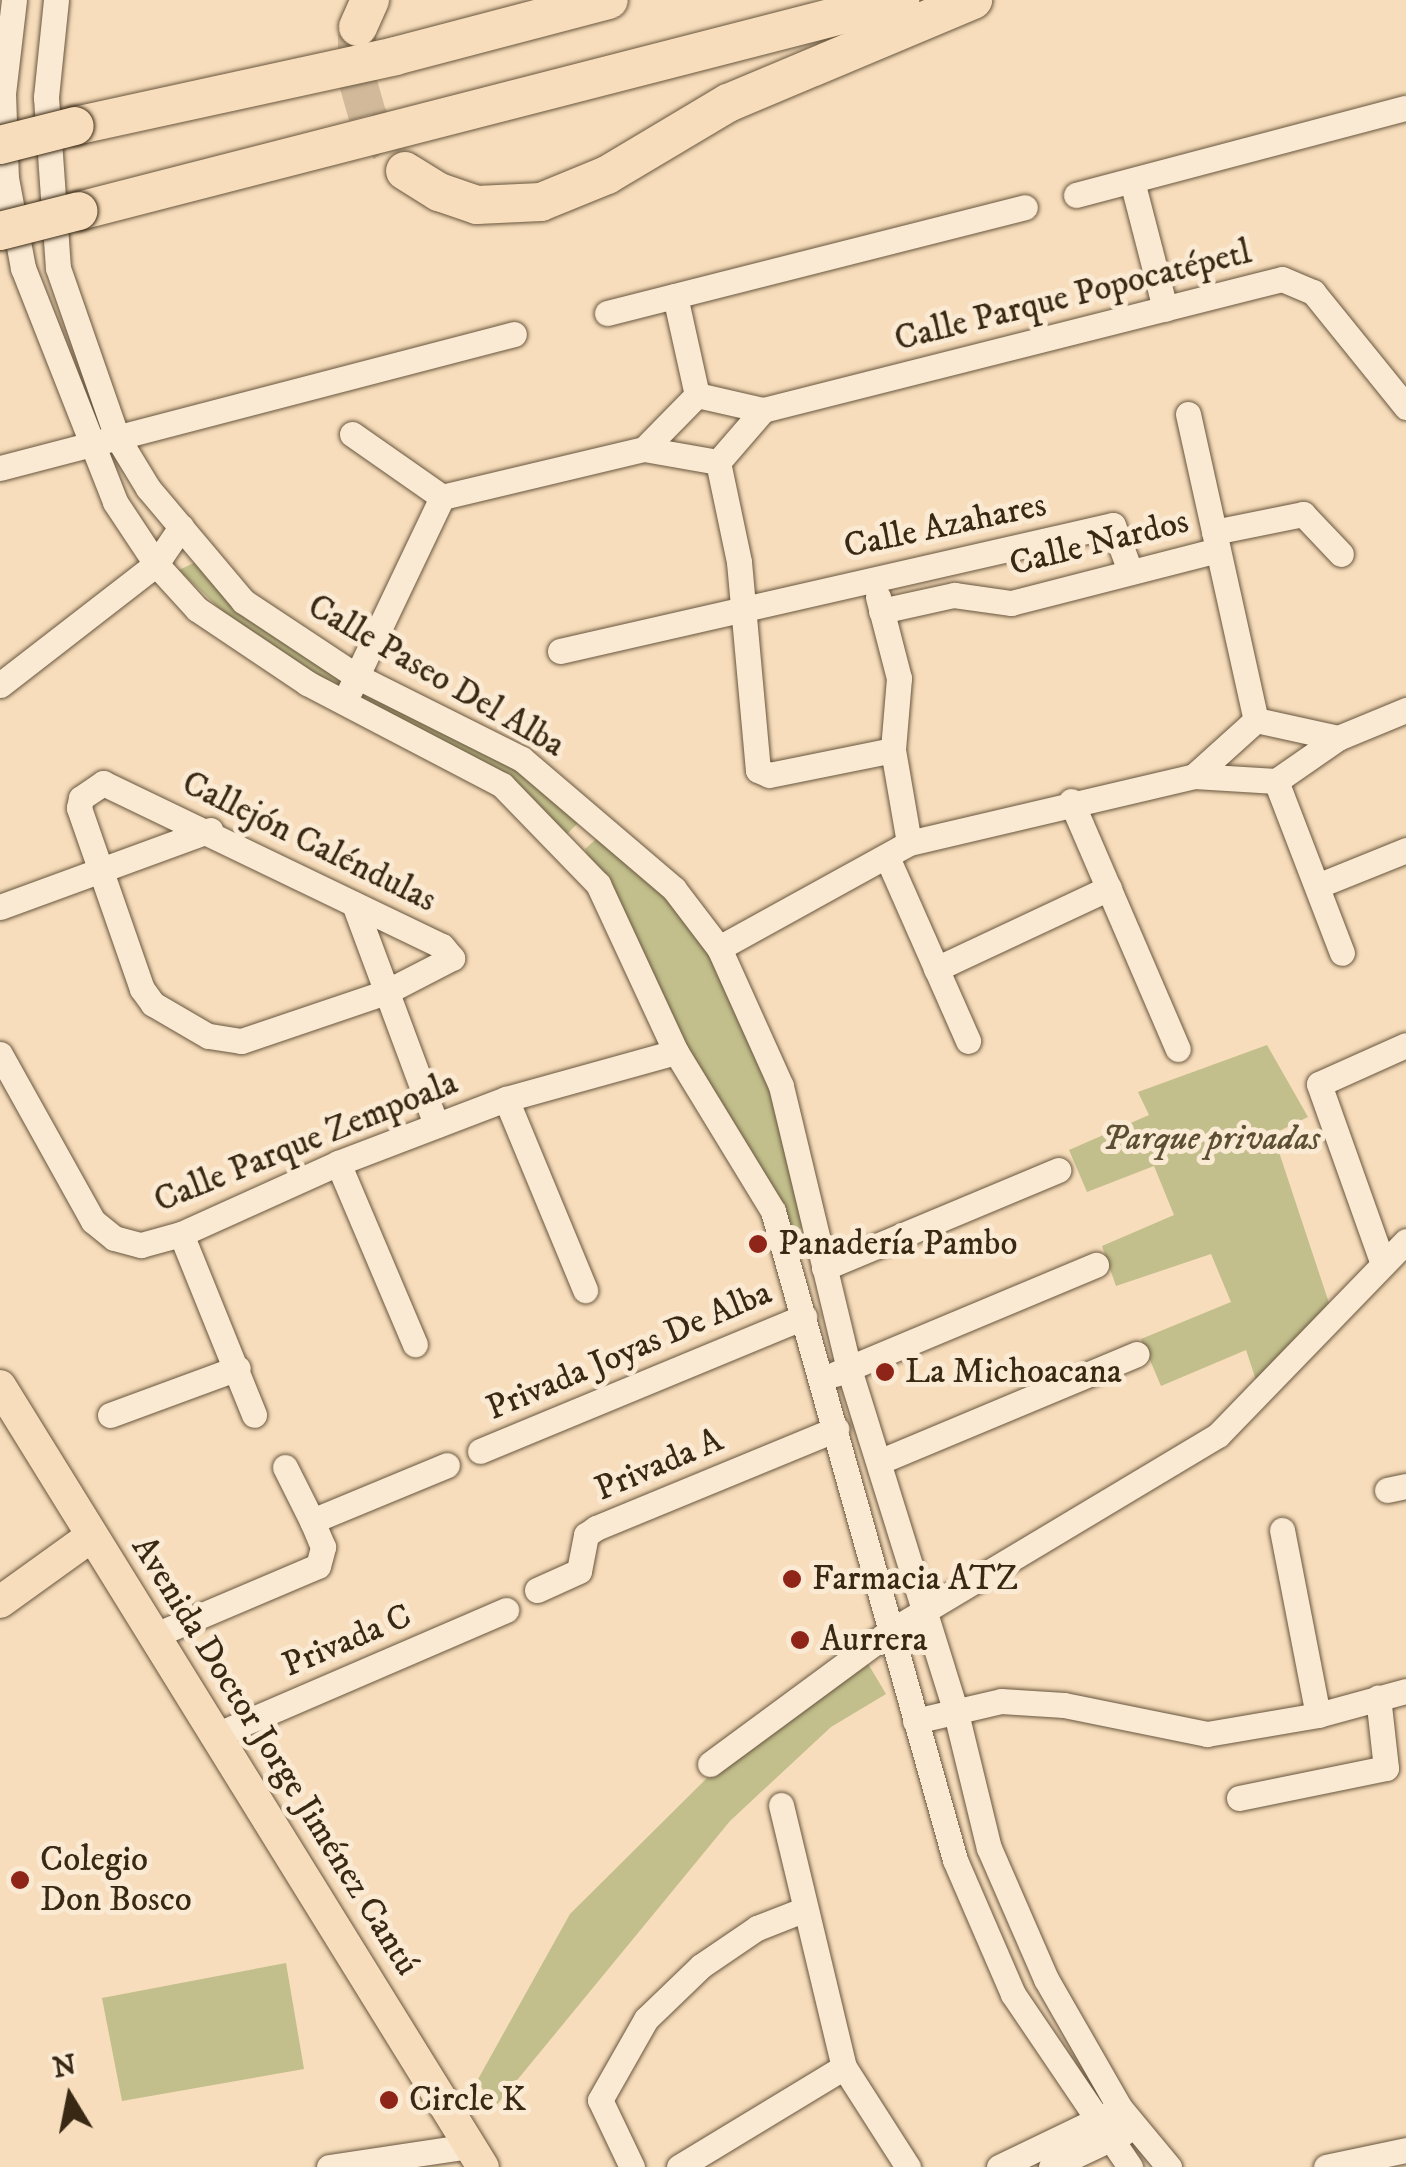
<!DOCTYPE html>
<html>
<head>
<meta charset="utf-8">
<style>
	body { margin:0 }
	#map { position:relative; width:1406px; height:2167px; overflow:hidden; background:#f7ddbb; font-family:"IM FELL DW Pica",serif }
	div>[style] { position:absolute }
	.green>* { inset:0; background:#c2bf8c }
	.highway-tunnel>* { height:38px; margin-top:-19px; transform-origin:0; background:repeating-linear-gradient(90deg,#d1b99a 0 38px,transparent 0 57px) }
	.roads { filter:drop-shadow(0 0 2px #68563e) drop-shadow(0 0 2px #68563e) }
	.minor>* { height:25px; margin:-12.5px; padding:0 12.5px; transform-origin:12.5px; border-radius:12.5px; background:#fae9d3 }
	.major>* { height:32px; margin:-16px; padding:0 16px; transform-origin:16px; border-radius:16px; background:#f7ddbb }
	.highway>* { height:38px; margin:-19px; padding:0 19px; transform-origin:19px; border-radius:19px; background:#f7ddbb }
	.bridges { filter:drop-shadow(0 0 2px #392914) drop-shadow(0 0 2px #392914) }
	.highway-bridge>* { height:38px; margin:-19px; padding:0 19px; transform-origin:19px; border-radius:19px; background:#f7ddbb }
	.dots>* { width:28px; height:28px; translate:-50% -50%; box-sizing:border-box; border:5px solid #fae9d3; border-radius:50% }
	span { translate:-50% -50%; white-space:nowrap; text-align:center; line-height:1.15; -webkit-text-stroke:10px #fae9d3; paint-order:stroke }
	.street-label { font-size:35px; color:#392914 }
	.park-label { font-size:35px; color:#5b4e32; font-style:italic }
	.poi-label { font-size:35px; color:#392914 }
	.left { translate:0 -50%; text-align:left }
	.north { position:absolute; left:20px; top:2047px; width:100px; height:100px; -webkit-text-stroke:8px #fae9d3; paint-order:stroke; rotate:350deg; font-size:28px; font-weight:700; line-height:40px; text-align:center; color:#392914 }
	.north::after { content:''; display:block; margin:auto; width:35px; height:45px; background:#392914; clip-path:polygon(50% 0,100% 100%,50% 72%,0 100%) }
</style>
</head>
<body>
<div id="map">
	<div class="green">
		<i style="clip-path:polygon(198px 561px,346px 673px,336px 688px,222px 611px,179px 570px)"></i>
		<i style="clip-path:polygon(364px 684px,506px 754px,585px 816px,566px 835px,356px 699px)"></i>
		<i style="clip-path:polygon(603px 833px,674px 898px,741px 998px,779px 1087px,809px 1226px,787px 1233px,691px 1063px,585px 849px)"></i>
		<i style="clip-path:polygon(1267px 1045px,1308px 1117px,1273px 1134px,1329px 1303px,1257px 1383px,1246px 1350px,1161px 1386px,1141px 1339px,1231px 1302px,1211px 1254px,1116px 1286px,1102px 1246px,1174px 1215px,1154px 1166px,1087px 1192px,1069px 1150px,1149px 1115px,1138px 1092px)"></i>
		<i style="clip-path:polygon(867px 1662px,886px 1694px,831px 1727px,730px 1821px,495px 2107px,477px 2081px,570px 1914px,710px 1775px)"></i>
		<i style="clip-path:polygon(286px 1963px,304px 2069px,122px 2101px,102px 1998px)"></i>
	</div>
	<div class="highway-tunnel">
		<i style="left:357px;top:34px;width:45px;rotate:90deg"></i>
		<i style="left:357px;top:79px;width:40px;rotate:74deg"></i>
		<i style="left:368px;top:117px;width:65px;rotate:55.6deg"></i>
	</div>
	<div class="roads">
		<div class="minor">
			<i style="left:14px;top:0;width:94px;rotate:96.7deg"></i>
			<i style="left:3px;top:93px;width:85px;rotate:88deg"></i>
			<i style="left:6px;top:178px;width:92px;rotate:79.3deg"></i>
			<i style="left:23px;top:268px;width:251px;rotate:68.5deg"></i>
			<i style="left:115px;top:502px;width:74px;rotate:56.5deg"></i>
			<i style="left:156px;top:564px;width:61px;rotate:47.7deg"></i>
			<i style="left:197px;top:609px;width:133px;rotate:33.9deg"></i>
			<i style="left:307px;top:683px;width:220px;rotate:27.6deg"></i>
			<i style="left:502px;top:785px;width:138px;rotate:45.9deg"></i>
			<i style="left:598px;top:884px;width:185px;rotate:65.1deg"></i>
			<i style="left:676px;top:1052px;width:186px;rotate:58.6deg"></i>
			<i style="left:773px;top:1211px;width:674px;rotate:74.33deg"></i>
			<i style="left:955px;top:1860px;width:146px;rotate:66.6deg"></i>
			<i style="left:1013px;top:1994px;width:209px;rotate:55.9deg"></i>
			<i style="left:56px;top:0;width:98px;rotate:95.9deg"></i>
			<i style="left:46px;top:97px;width:171px;rotate:86deg"></i>
			<i style="left:58px;top:268px;width:179px;rotate:70.8deg"></i>
			<i style="left:117px;top:437px;width:60px;rotate:58.7deg"></i>
			<i style="left:148px;top:488px;width:148px;rotate:49.9deg"></i>
			<i style="left:243px;top:601px;width:138px;rotate:33.5deg"></i>
			<i style="left:358px;top:677px;width:183px;rotate:26.6deg"></i>
			<i style="left:522px;top:759px;width:200px;rotate:40.5deg"></i>
			<i style="left:674px;top:889px;width:74px;rotate:52.7deg"></i>
			<i style="left:719px;top:948px;width:151px;rotate:65.8deg"></i>
			<i style="left:781px;top:1086px;width:291px;rotate:76.5deg"></i>
			<i style="left:849px;top:1369px;width:356px;rotate:72.7deg"></i>
			<i style="left:955px;top:1709px;width:143px;rotate:76.3deg"></i>
			<i style="left:989px;top:1848px;width:143px;rotate:66.5deg"></i>
			<i style="left:1046px;top:1979px;width:149px;rotate:60.2deg"></i>
			<i style="left:1120px;top:2108px;width:77px;rotate:50.3deg"></i>
			<i style="left:1132px;top:181px;width:132px;rotate:75.5deg"></i>
			<i style="left:1076px;top:195px;width:341px;rotate:-14.8deg"></i>
			<i style="left:675px;top:296px;width:101px;rotate:77.5deg"></i>
			<i style="left:607px;top:313px;width:431px;rotate:-14.2deg"></i>
			<i style="left:1188px;top:414px;width:313px;rotate:77.5deg"></i>
			<i style="left:352px;top:434px;width:110px;rotate:35deg"></i>
			<i style="left:644px;top:449px;width:76px;rotate:-45.5deg"></i>
			<i style="left:697px;top:395px;width:68px;rotate:12.8deg"></i>
			<i style="left:763px;top:410px;width:535px;rotate:-14.17deg"></i>
			<i style="left:1282px;top:279px;width:34px;rotate:23deg"></i>
			<i style="left:1313px;top:292px;width:148px;rotate:51deg"></i>
			<i style="left:718px;top:462px;width:102px;rotate:78.1deg"></i>
			<i style="left:739px;top:562px;width:209px;rotate:84.8deg"></i>
			<i style="left:758px;top:770px;width:12px;rotate:24deg"></i>
			<i style="left:769px;top:775px;width:126px;rotate:-11.4deg"></i>
			<i style="left:0;top:468px;width:531px;rotate:-14.61deg"></i>
			<i style="left:1214px;top:532px;width:91px;rotate:-11.4deg"></i>
			<i style="left:1303px;top:514px;width:55px;rotate:46.5deg"></i>
			<i style="left:878px;top:597px;width:84px;rotate:75.5deg"></i>
			<i style="left:899px;top:678px;width:72px;rotate:94.8deg"></i>
			<i style="left:893px;top:750px;width:94px;rotate:80.2deg"></i>
			<i style="left:881px;top:611px;width:75px;rotate:-12.4deg"></i>
			<i style="left:954px;top:595px;width:58px;rotate:8deg"></i>
			<i style="left:1011px;top:603px;width:213px;rotate:-14.4deg"></i>
			<i style="left:560px;top:651px;width:567px;rotate:-12.84deg"></i>
			<i style="left:1113px;top:525px;width:49px;rotate:69.7deg"></i>
			<i style="left:0;top:685px;width:197px;rotate:-37.8deg"></i>
			<i style="left:156px;top:564px;width:45px;rotate:-56deg"></i>
			<i style="left:350px;top:690px;width:214px;rotate:-64.5deg"></i>
			<i style="left:442px;top:497px;width:208px;rotate:-13.4deg"></i>
			<i style="left:644px;top:449px;width:75px;rotate:10deg"></i>
			<i style="left:718px;top:462px;width:69px;rotate:-49.1deg"></i>
			<i style="left:1194px;top:776px;width:84px;rotate:-42.1deg"></i>
			<i style="left:1256px;top:720px;width:84px;rotate:12.4deg"></i>
			<i style="left:1276px;top:781px;width:184px;rotate:69deg"></i>
			<i style="left:103px;top:783px;width:376px;rotate:25.7deg"></i>
			<i style="left:442px;top:946px;width:16px;rotate:50deg"></i>
			<i style="left:452px;top:958px;width:74px;rotate:152.7deg"></i>
			<i style="left:386px;top:992px;width:153px;rotate:161.3deg"></i>
			<i style="left:241px;top:1041px;width:33px;rotate:-171deg"></i>
			<i style="left:208px;top:1036px;width:64px;rotate:-149.8deg"></i>
			<i style="left:153px;top:1004px;width:19px;rotate:-126deg"></i>
			<i style="left:142px;top:989px;width:192px;rotate:-109.2deg"></i>
			<i style="left:79px;top:808px;width:10px;rotate:-79deg"></i>
			<i style="left:81px;top:798px;width:27px;rotate:-34deg"></i>
			<i style="left:1071px;top:801px;width:270px;rotate:66.7deg"></i>
			<i style="left:887px;top:857px;width:201px;rotate:66.2deg"></i>
			<i style="left:1317px;top:886px;width:96px;rotate:-22deg"></i>
			<i style="left:354px;top:904px;width:236px;rotate:69.6deg"></i>
			<i style="left:0;top:907px;width:224px;rotate:-20.1deg"></i>
			<i style="left:719px;top:948px;width:217px;rotate:-28.9deg"></i>
			<i style="left:909px;top:843px;width:293px;rotate:-13.2deg"></i>
			<i style="left:1194px;top:776px;width:82px;rotate:3.5deg"></i>
			<i style="left:1276px;top:781px;width:75px;rotate:-34.7deg"></i>
			<i style="left:1338px;top:738px;width:74px;rotate:-22.4deg"></i>
			<i style="left:936px;top:969px;width:191px;rotate:-25.1deg"></i>
			<i style="left:0;top:1054px;width:191px;rotate:60.9deg"></i>
			<i style="left:93px;top:1221px;width:27px;rotate:39deg"></i>
			<i style="left:114px;top:1238px;width:28px;rotate:15deg"></i>
			<i style="left:141px;top:1245px;width:41px;rotate:-15.4deg"></i>
			<i style="left:181px;top:1234px;width:172px;rotate:-24.3deg"></i>
			<i style="left:338px;top:1163px;width:180px;rotate:-20.9deg"></i>
			<i style="left:506px;top:1099px;width:176px;rotate:-15.5deg"></i>
			<i style="left:506px;top:1099px;width:207px;rotate:67.5deg"></i>
			<i style="left:338px;top:1163px;width:197px;rotate:67deg"></i>
			<i style="left:181px;top:1234px;width:195px;rotate:68deg"></i>
			<i style="left:1383px;top:1264px;width:191px;rotate:-109.6deg"></i>
			<i style="left:1319px;top:1084px;width:95px;rotate:-24.1deg"></i>
			<i style="left:824px;top:1268px;width:254px;rotate:-22.7deg"></i>
			<i style="left:835px;top:1374px;width:283px;rotate:-22.7deg"></i>
			<i style="left:110px;top:1415px;width:136px;rotate:-20.2deg"></i>
			<i style="left:480px;top:1451px;width:351px;rotate:-22.5deg"></i>
			<i style="left:881px;top:1461px;width:277px;rotate:-22.7deg"></i>
			<i style="left:285px;top:1467px;width:60px;rotate:63.4deg"></i>
			<i style="left:1387px;top:1490px;width:19px;rotate:-12deg"></i>
			<i style="left:1282px;top:1530px;width:188px;rotate:79deg"></i>
			<i style="left:537px;top:1590px;width:46px;rotate:-24.3deg"></i>
			<i style="left:579px;top:1571px;width:37px;rotate:-79deg"></i>
			<i style="left:586px;top:1535px;width:12px;rotate:-35deg"></i>
			<i style="left:596px;top:1528px;width:260px;rotate:-22.4deg"></i>
			<i style="left:153px;top:1636px;width:179px;rotate:-23deg"></i>
			<i style="left:318px;top:1566px;width:20px;rotate:-75deg"></i>
			<i style="left:323px;top:1547px;width:28px;rotate:-113deg"></i>
			<i style="left:312px;top:1521px;width:146px;rotate:-22.5deg"></i>
			<i style="left:915px;top:1721px;width:88px;rotate:-13.1deg"></i>
			<i style="left:1001px;top:1701px;width:63px;rotate:3.6deg"></i>
			<i style="left:1064px;top:1705px;width:146px;rotate:11.5deg"></i>
			<i style="left:1207px;top:1734px;width:113px;rotate:-9.7deg"></i>
			<i style="left:1318px;top:1715px;width:91px;rotate:-15.3deg"></i>
			<i style="left:216px;top:1735px;width:316px;rotate:-23.3deg"></i>
			<i style="left:710px;top:1764px;width:222px;rotate:-36.4deg"></i>
			<i style="left:889px;top:1632px;width:383px;rotate:-30.9deg"></i>
			<i style="left:1218px;top:1435px;width:270px;rotate:-45.9deg"></i>
			<i style="left:1239px;top:1798px;width:150px;rotate:-11.5deg"></i>
			<i style="left:1386px;top:1768px;width:71px;rotate:-96.4deg"></i>
			<i style="left:781px;top:1805px;width:269px;rotate:76.5deg"></i>
			<i style="left:844px;top:2067px;width:119px;rotate:57.4deg"></i>
			<i style="left:329px;top:2167px;width:143px;rotate:-8.5deg"></i>
			<i style="left:632px;top:2167px;width:74px;rotate:-115.5deg"></i>
			<i style="left:600px;top:2100px;width:93px;rotate:-60.4deg"></i>
			<i style="left:646px;top:2019px;width:76px;rotate:-43.9deg"></i>
			<i style="left:701px;top:1966px;width:68px;rotate:-34.2deg"></i>
			<i style="left:757px;top:1928px;width:49px;rotate:-21.4deg"></i>
			<i style="left:679px;top:2167px;width:193px;rotate:-31.2deg"></i>
			<i style="left:999px;top:2167px;width:120px;rotate:-25.7deg"></i>
			<i style="left:1051px;top:2167px;width:80px;rotate:-25.3deg"></i>
			<i style="left:1326px;top:2167px;width:82px;rotate:-12deg"></i>
		</div>
		<div class="major">
			<i style="left:0;top:1386px;width:918px;rotate:58.27deg"></i>
			<i style="left:0;top:1602px;width:113px;rotate:-35.7deg"></i>
		</div>
		<div class="highway">
			<i style="left:358px;top:27px;width:30px;rotate:-66deg"></i>
			<i style="left:75px;top:126px;width:328px;rotate:-12.3deg"></i>
			<i style="left:395px;top:56px;width:221px;rotate:-14.7deg"></i>
			<i style="left:405px;top:171px;width:40px;rotate:32deg"></i>
			<i style="left:439px;top:192px;width:40px;rotate:18.9deg"></i>
			<i style="left:477px;top:205px;width:64px;rotate:-2.7deg"></i>
			<i style="left:541px;top:202px;width:71px;rotate:-22.2deg"></i>
			<i style="left:607px;top:175px;width:141px;rotate:-30.8deg"></i>
			<i style="left:728px;top:103px;width:266px;rotate:-22.8deg"></i>
			<i style="left:79px;top:211px;width:848px;rotate:-14.41deg"></i>
		</div>
	</div>
	<div class="bridges">
		<div class="highway-bridge">
			<i style="left:0;top:145px;width:77px;rotate:-14.2deg"></i>
			<i style="left:0;top:231px;width:81px;rotate:-14.2deg"></i>
		</div>
	</div>
	<div class="dots">
		<i style="left:758px;top:1244px;background:#8f2418"></i>
		<i style="left:885px;top:1372px;background:#8f2418"></i>
		<i style="left:792px;top:1579px;background:#8f2418"></i>
		<i style="left:800px;top:1640px;background:#8f2418"></i>
		<i style="left:20px;top:1880px;background:#8f2418"></i>
		<i style="left:389px;top:2100px;background:#8f2418"></i>
	</div>
	<div class="street-label">
		<span style="left:1073px;top:296px;rotate:-14deg">Calle Parque Popocatépetl</span>
		<span style="left:945px;top:526px;rotate:-12deg">Calle Azahares</span>
		<span style="left:1099px;top:543px;rotate:-14deg">Calle Nardos</span>
		<span style="left:436px;top:676px;rotate:30deg">Calle Paseo Del Alba</span>
		<span style="left:309px;top:842px;rotate:26deg">Callejón Caléndulas</span>
		<span style="left:306px;top:1142px;rotate:-22deg">Calle Parque Zempoala</span>
		<span style="left:629px;top:1351px;rotate:-23deg">Privada Joyas De Alba</span>
		<span style="left:659px;top:1465px;rotate:-23deg">Privada A</span>
		<span style="left:347px;top:1641px;rotate:-23deg">Privada C</span>
		<span style="left:275px;top:1756px;rotate:58deg">Avenida Doctor Jorge Jiménez Cantú</span>
	</div>
	<div class="park-label">
		<span style="left:1211px;top:1139px">Parque privadas</span>
	</div>
	<div class="poi-label">
		<span class="left" style="left:778px;top:1244px">Panadería Pambo</span>
		<span class="left" style="left:905px;top:1372px">La Michoacana</span>
		<span class="left" style="left:812px;top:1579px">Farmacia ATZ</span>
		<span class="left" style="left:820px;top:1640px">Aurrera</span>
		<span class="left" style="left:40px;top:1880px">Colegio<br>Don Bosco</span>
		<span class="left" style="left:409px;top:2100px">Circle K</span>
	</div>
	<div class="north">N</div>
</div>
</body>
</html>
